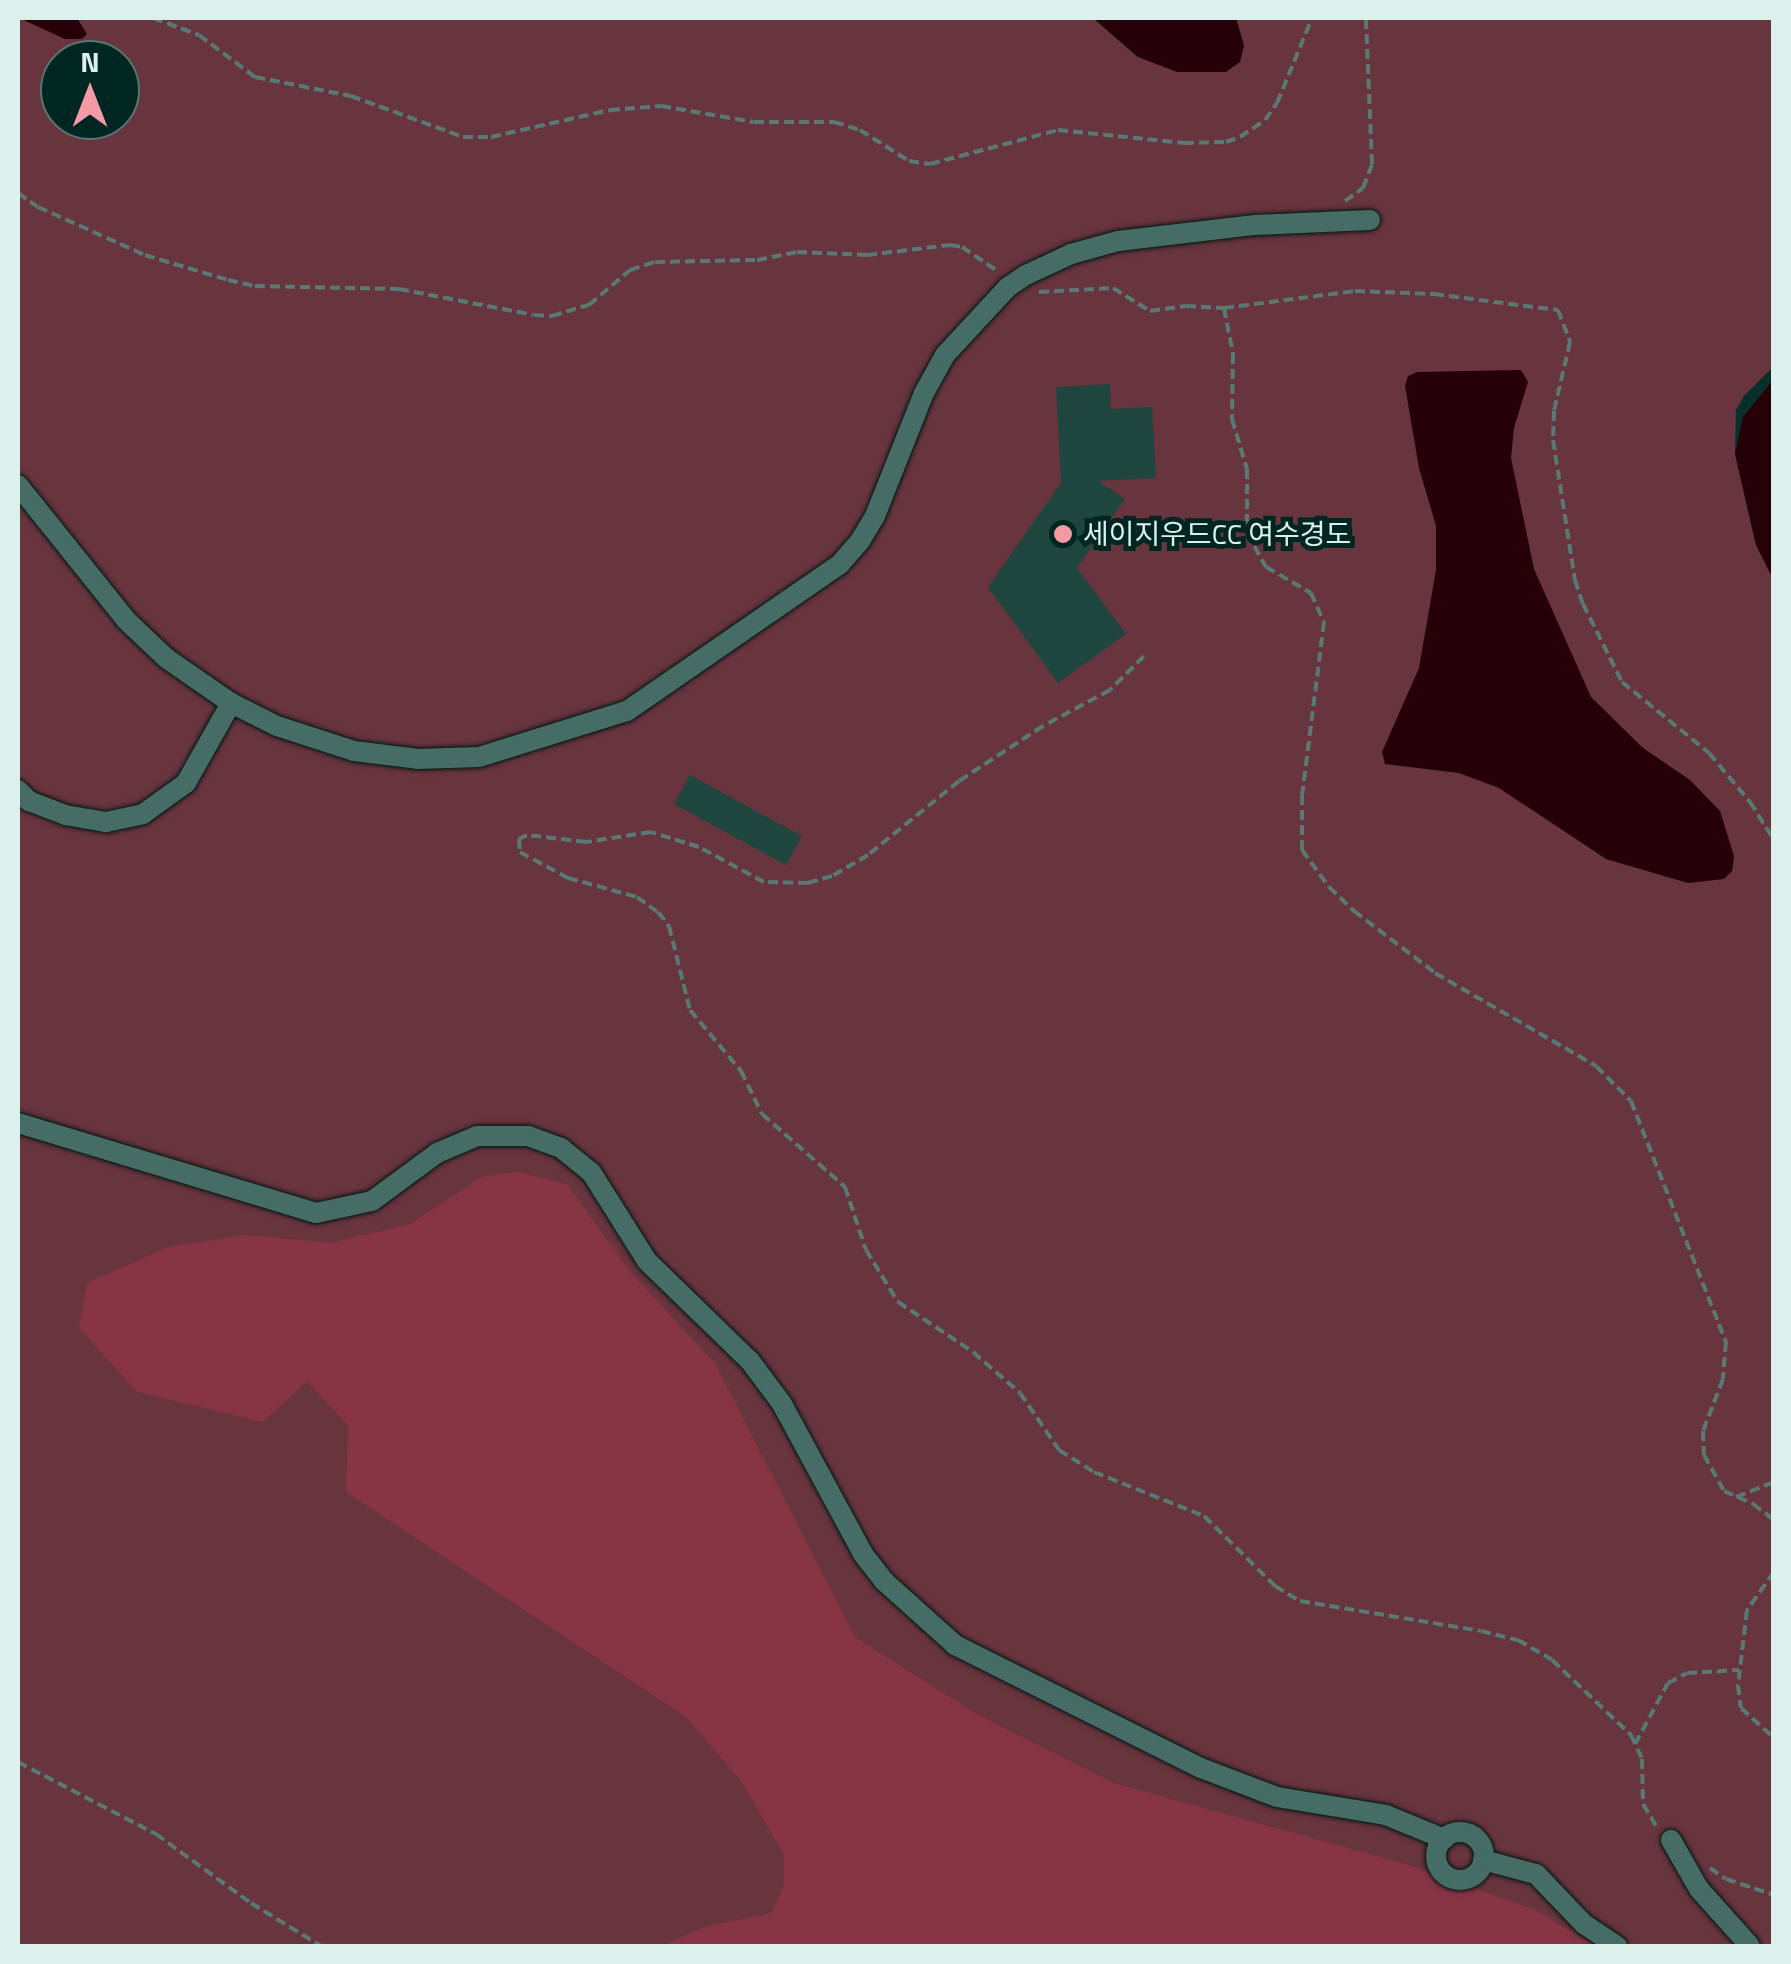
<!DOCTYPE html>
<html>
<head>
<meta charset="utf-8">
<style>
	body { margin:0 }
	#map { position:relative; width:1791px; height:1964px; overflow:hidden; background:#07302a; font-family:"Titillium Web","Noto Sans KR",sans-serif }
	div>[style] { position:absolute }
	.green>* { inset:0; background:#68343d }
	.forest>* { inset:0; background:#873444 }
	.water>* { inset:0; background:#260009 }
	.building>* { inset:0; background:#1e453e }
	.path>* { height:4px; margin-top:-2px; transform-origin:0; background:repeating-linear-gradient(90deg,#587974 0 10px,transparent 0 15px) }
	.roads { filter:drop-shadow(0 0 2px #001713) drop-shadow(0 0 2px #001713) }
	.minor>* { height:20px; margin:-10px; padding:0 10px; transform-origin:10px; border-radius:10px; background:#466d65 }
	.minor>.ring { margin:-10px; padding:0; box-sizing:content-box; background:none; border:20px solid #466d65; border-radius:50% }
	.dots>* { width:28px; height:28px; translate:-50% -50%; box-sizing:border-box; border:5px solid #002621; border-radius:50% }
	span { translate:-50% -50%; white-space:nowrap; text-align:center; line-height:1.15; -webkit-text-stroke:10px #002621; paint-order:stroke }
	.poi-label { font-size:28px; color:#dcf1ec }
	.left { translate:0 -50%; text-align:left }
	.frame { position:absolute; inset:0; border:20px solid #dcf1ec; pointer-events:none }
	.north { position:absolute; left:40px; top:40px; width:100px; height:100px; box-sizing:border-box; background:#002621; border:2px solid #587772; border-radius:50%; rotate:0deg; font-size:28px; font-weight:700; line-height:40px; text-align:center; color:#dcf1ec }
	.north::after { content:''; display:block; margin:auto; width:35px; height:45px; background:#f49aa6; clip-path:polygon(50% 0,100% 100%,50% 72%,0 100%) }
</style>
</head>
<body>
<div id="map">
	<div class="green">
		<i style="clip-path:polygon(evenodd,18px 18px,1093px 18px,1138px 57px,1244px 46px,1236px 18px,1773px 18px,1773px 367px,1744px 396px,1736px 410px,1735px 454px,1756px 545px,1774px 579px,1773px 1946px,18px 1946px,18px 18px,60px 60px,120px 60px,120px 120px,60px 120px,60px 60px)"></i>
	</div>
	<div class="forest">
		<i style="clip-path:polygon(518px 1172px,567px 1184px,632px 1274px,715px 1363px,855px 1637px,975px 1713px,1114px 1783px,1409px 1865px,1533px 1909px,1596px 1946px,660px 1946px,708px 1926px,772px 1913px,784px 1884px,784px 1855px,741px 1781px,686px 1717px,346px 1492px,348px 1426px,307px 1381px,263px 1422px,137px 1392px,79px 1328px,87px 1283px,168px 1247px,245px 1235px,331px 1243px,410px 1224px,482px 1177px)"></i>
	</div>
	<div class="water">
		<i style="clip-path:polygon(19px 18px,77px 18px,87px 34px,82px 39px,65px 39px)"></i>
		<i style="clip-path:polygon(1093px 18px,1236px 18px,1244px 46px,1240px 62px,1226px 72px,1177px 72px,1138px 57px)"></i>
		<i style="clip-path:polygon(1521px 370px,1528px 382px,1514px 428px,1511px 458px,1534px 569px,1591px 697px,1643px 748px,1690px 780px,1720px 811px,1734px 856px,1732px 871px,1724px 879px,1688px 883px,1606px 859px,1499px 788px,1459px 773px,1385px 764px,1382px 752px,1419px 668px,1436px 570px,1436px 526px,1419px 468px,1405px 386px,1408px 376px,1417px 372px)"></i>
		<i style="clip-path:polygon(1773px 380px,1773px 579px,1756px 545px,1735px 454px,1743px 417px)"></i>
	</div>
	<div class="building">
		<i style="clip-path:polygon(1110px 384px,1111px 409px,1152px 407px,1156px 478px,1098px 481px,1125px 499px,1077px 568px,1126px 634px,1058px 683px,988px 587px,1061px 483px,1056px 387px)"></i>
		<i style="clip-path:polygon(690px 775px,802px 836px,786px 865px,674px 804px)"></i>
	</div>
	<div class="path">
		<i style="left:153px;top:18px;width:49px;rotate:20.3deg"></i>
		<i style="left:199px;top:35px;width:70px;rotate:36.9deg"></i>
		<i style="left:255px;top:77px;width:98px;rotate:11.2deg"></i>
		<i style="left:351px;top:96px;width:119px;rotate:20.1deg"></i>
		<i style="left:463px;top:137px;width:28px"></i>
		<i style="left:491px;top:137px;width:122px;rotate:-12.8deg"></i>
		<i style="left:610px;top:110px;width:51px;rotate:-4.5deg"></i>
		<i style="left:661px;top:106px;width:94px;rotate:9.8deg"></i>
		<i style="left:754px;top:122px;width:80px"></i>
		<i style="left:834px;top:122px;width:27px;rotate:17deg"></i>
		<i style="left:860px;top:130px;width:58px;rotate:32.3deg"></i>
		<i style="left:909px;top:161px;width:21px;rotate:8deg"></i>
		<i style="left:930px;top:164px;width:132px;rotate:-14.9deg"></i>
		<i style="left:1058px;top:130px;width:127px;rotate:5.9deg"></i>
		<i style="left:1184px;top:143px;width:42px;rotate:-1.4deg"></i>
		<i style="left:1226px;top:142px;width:15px;rotate:-20deg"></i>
		<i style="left:1240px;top:137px;width:30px;rotate:-34deg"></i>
		<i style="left:1265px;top:120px;width:21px;rotate:-55deg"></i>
		<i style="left:1277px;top:103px;width:92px;rotate:-67.6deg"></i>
		<i style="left:18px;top:193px;width:24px;rotate:35deg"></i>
		<i style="left:38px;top:207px;width:117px;rotate:24.2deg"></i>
		<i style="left:145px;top:255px;width:87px;rotate:16.8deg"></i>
		<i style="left:228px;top:280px;width:28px;rotate:13deg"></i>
		<i style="left:255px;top:286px;width:144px;rotate:1.2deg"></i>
		<i style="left:399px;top:289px;width:137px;rotate:10.9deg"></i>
		<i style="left:534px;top:315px;width:18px;rotate:3deg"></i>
		<i style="left:552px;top:316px;width:39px;rotate:-17deg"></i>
		<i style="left:589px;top:305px;width:54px;rotate:-40.5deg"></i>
		<i style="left:630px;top:270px;width:26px;rotate:-18deg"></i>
		<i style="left:655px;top:262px;width:102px;rotate:-1.1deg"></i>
		<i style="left:757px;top:260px;width:41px;rotate:-11.3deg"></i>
		<i style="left:797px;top:252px;width:70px;rotate:2.5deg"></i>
		<i style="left:867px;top:255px;width:84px;rotate:-6.9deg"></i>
		<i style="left:950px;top:245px;width:12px;rotate:9deg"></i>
		<i style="left:962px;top:247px;width:41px;rotate:34.1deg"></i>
		<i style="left:1345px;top:201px;width:22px;rotate:-36deg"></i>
		<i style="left:1363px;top:188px;width:26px;rotate:-69deg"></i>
		<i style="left:1372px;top:164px;width:146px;rotate:-92.4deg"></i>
		<i style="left:1039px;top:292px;width:74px;rotate:-3.1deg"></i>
		<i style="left:1113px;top:288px;width:44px;rotate:31.9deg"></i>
		<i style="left:1150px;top:311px;width:36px;rotate:-8deg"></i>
		<i style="left:1186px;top:306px;width:38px;rotate:3deg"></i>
		<i style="left:1224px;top:308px;width:132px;rotate:-7.4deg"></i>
		<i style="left:1355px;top:291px;width:79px;rotate:2.2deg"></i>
		<i style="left:1434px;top:294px;width:125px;rotate:7.4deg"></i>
		<i style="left:1558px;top:310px;width:34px;rotate:69deg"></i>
		<i style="left:1570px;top:342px;width:71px;rotate:103.1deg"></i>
		<i style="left:1554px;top:411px;width:29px;rotate:92deg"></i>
		<i style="left:1553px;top:440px;width:142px;rotate:81.1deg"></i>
		<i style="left:1575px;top:580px;width:25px;rotate:72deg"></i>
		<i style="left:1583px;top:604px;width:87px;rotate:63.4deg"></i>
		<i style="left:1622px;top:682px;width:112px;rotate:39.2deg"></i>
		<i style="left:1709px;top:753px;width:64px;rotate:50.1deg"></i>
		<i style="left:1750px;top:802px;width:45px;rotate:57.7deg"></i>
		<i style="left:1224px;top:308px;width:47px;rotate:78.9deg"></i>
		<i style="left:1233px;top:354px;width:65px;rotate:90.9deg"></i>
		<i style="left:1232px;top:419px;width:52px;rotate:73.3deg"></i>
		<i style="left:1247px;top:469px;width:64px;rotate:90deg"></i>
		<i style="left:1247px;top:533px;width:39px;rotate:61deg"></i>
		<i style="left:1266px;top:567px;width:52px;rotate:30deg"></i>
		<i style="left:1311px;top:593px;width:32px;rotate:66deg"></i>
		<i style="left:1324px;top:622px;width:174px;rotate:97.2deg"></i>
		<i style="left:1302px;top:795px;width:55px;rotate:90deg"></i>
		<i style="left:1302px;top:850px;width:46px;rotate:53.9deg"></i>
		<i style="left:1329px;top:887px;width:35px;rotate:44deg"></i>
		<i style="left:1354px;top:911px;width:102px;rotate:37.4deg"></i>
		<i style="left:1435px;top:973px;width:186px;rotate:30deg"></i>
		<i style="left:1596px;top:1066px;width:49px;rotate:45deg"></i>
		<i style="left:1631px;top:1101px;width:259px;rotate:68.5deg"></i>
		<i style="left:1726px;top:1342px;width:37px;rotate:95deg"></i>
		<i style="left:1723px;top:1379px;width:56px;rotate:111deg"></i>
		<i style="left:1703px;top:1431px;width:24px;rotate:88deg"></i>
		<i style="left:1704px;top:1455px;width:41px;rotate:60.9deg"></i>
		<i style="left:1724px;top:1491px;width:32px;rotate:24deg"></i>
		<i style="left:1753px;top:1504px;width:26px;rotate:37deg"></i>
		<i style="left:1144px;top:656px;width:48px;rotate:135deg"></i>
		<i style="left:1110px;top:690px;width:76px;rotate:151.8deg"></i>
		<i style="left:1043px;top:726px;width:100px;rotate:146.8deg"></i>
		<i style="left:959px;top:781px;width:117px;rotate:140.9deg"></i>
		<i style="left:868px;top:855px;width:42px;rotate:149.7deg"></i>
		<i style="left:832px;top:876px;width:25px;rotate:164deg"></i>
		<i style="left:808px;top:883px;width:44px;rotate:-178.7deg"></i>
		<i style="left:764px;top:882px;width:74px;rotate:-151.7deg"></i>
		<i style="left:699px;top:847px;width:50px;rotate:-162.6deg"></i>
		<i style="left:651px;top:832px;width:66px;rotate:171.3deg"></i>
		<i style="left:586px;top:842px;width:59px;rotate:-173.2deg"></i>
		<i style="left:527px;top:835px;width:9px;rotate:153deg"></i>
		<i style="left:519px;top:839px;width:13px;rotate:86deg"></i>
		<i style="left:520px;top:852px;width:55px;rotate:28.4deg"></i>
		<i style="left:568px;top:878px;width:72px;rotate:15.4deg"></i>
		<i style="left:637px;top:897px;width:26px;rotate:36deg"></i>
		<i style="left:658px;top:912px;width:18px;rotate:52deg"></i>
		<i style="left:669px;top:926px;width:87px;rotate:76deg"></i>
		<i style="left:690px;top:1010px;width:80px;rotate:50.1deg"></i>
		<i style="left:741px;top:1071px;width:48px;rotate:64deg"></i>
		<i style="left:762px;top:1114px;width:111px;rotate:41.3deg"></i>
		<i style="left:845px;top:1187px;width:66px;rotate:71.6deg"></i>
		<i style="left:866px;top:1250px;width:61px;rotate:58.4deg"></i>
		<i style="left:898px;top:1302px;width:90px;rotate:33.7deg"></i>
		<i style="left:973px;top:1352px;width:62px;rotate:41.1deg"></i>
		<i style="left:1020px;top:1393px;width:69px;rotate:55.6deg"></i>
		<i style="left:1059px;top:1450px;width:41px;rotate:32.2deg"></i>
		<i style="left:1094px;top:1472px;width:118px;rotate:21.8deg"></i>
		<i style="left:1204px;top:1516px;width:100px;rotate:44.6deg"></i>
		<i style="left:1275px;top:1586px;width:29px;rotate:31deg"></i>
		<i style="left:1300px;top:1601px;width:183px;rotate:9.4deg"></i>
		<i style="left:1481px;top:1631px;width:38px;rotate:14deg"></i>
		<i style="left:1518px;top:1640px;width:39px;rotate:30deg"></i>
		<i style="left:1552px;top:1660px;width:109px;rotate:43.5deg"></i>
		<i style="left:1631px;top:1735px;width:26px;rotate:65deg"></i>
		<i style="left:1642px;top:1759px;width:45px;rotate:88.7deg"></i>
		<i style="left:1643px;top:1804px;width:29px;rotate:59deg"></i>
		<i style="left:1736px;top:1497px;width:41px;rotate:-21.5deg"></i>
		<i style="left:1774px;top:1572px;width:47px;rotate:125.4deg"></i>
		<i style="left:1747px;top:1610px;width:76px;rotate:96.8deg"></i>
		<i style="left:1738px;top:1685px;width:23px;rotate:83deg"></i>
		<i style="left:1741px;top:1708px;width:45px;rotate:42.3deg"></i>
		<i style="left:1635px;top:1744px;width:69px;rotate:-61.6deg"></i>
		<i style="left:1668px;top:1683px;width:21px;rotate:-28deg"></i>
		<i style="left:1687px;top:1673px;width:52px;rotate:-3.3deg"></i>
		<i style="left:18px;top:1762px;width:156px;rotate:27.6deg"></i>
		<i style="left:156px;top:1834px;width:117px;rotate:36deg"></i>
		<i style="left:251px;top:1903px;width:82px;rotate:31.6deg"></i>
		<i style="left:1710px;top:1868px;width:19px;rotate:35deg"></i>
		<i style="left:1726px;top:1879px;width:51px;rotate:18.4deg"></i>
	</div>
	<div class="roads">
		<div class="minor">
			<i style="left:18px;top:485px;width:173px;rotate:51.3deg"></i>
			<i style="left:126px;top:620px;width:55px;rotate:43.5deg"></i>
			<i style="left:166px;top:658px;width:79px;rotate:34.7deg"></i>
			<i style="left:231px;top:703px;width:51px;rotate:26.6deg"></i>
			<i style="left:277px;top:726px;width:81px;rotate:18deg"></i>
			<i style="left:354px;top:751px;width:64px;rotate:7.1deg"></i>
			<i style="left:418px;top:759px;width:61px;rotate:-1.9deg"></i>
			<i style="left:479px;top:757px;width:155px;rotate:-17.3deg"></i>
			<i style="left:627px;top:711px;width:259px;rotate:-34.6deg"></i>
			<i style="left:840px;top:564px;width:30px;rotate:-49deg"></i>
			<i style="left:860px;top:541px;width:29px;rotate:-59deg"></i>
			<i style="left:875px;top:516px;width:132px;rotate:-68.3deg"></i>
			<i style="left:924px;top:393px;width:43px;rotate:-61.1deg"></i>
			<i style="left:945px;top:355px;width:93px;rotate:-47.2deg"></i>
			<i style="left:1008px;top:287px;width:22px;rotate:-34deg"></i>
			<i style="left:1026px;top:275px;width:50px;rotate:-25deg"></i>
			<i style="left:1071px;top:254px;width:49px;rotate:-15.5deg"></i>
			<i style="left:1118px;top:241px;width:138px;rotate:-6.7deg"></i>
			<i style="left:1255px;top:225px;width:115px;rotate:-2.5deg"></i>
			<i style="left:18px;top:790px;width:16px;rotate:45deg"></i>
			<i style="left:29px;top:801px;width:39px;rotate:21deg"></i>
			<i style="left:65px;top:815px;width:42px;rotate:9.7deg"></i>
			<i style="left:106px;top:822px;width:38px;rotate:-12deg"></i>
			<i style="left:143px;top:814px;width:53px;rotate:-35.8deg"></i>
			<i style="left:186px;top:783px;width:92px;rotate:-60.6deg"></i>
			<i style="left:18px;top:1123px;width:311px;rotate:16.8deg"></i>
			<i style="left:316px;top:1213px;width:57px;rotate:-12.1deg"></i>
			<i style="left:372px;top:1201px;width:81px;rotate:-36.4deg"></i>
			<i style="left:437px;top:1153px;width:43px;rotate:-23deg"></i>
			<i style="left:477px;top:1136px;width:51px"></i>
			<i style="left:528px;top:1136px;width:35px;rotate:20deg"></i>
			<i style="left:561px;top:1148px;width:38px;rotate:39deg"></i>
			<i style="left:591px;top:1172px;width:105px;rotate:57.8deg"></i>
			<i style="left:647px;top:1261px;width:144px;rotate:44.2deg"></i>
			<i style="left:750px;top:1361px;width:54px;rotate:53.3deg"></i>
			<i style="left:782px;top:1404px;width:170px;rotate:61.6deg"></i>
			<i style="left:863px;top:1554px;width:34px;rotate:52deg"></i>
			<i style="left:884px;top:1581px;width:96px;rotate:42deg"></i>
			<i style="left:955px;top:1645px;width:275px;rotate:26.6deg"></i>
			<i style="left:1201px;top:1768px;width:81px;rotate:20.9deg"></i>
			<i style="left:1277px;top:1797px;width:110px;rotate:9.4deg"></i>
			<i style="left:1386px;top:1815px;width:63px;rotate:22.5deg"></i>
			<i class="ring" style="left:1436px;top:1832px;width:28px;height:28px"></i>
			<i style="left:1671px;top:1840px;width:56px;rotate:60.3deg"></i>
			<i style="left:1699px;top:1889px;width:76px;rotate:48.2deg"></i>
			<i style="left:1483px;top:1860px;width:55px;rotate:14.8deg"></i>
			<i style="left:1536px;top:1874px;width:69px;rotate:46.2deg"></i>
			<i style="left:1584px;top:1924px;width:40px;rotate:34deg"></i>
		</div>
	</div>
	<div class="dots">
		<i style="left:1063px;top:534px;background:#f49aa6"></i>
	</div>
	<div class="poi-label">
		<span class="left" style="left:1083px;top:534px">세이지우드CC 여수경도</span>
	</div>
	<div class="frame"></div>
	<div class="north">N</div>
</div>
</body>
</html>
